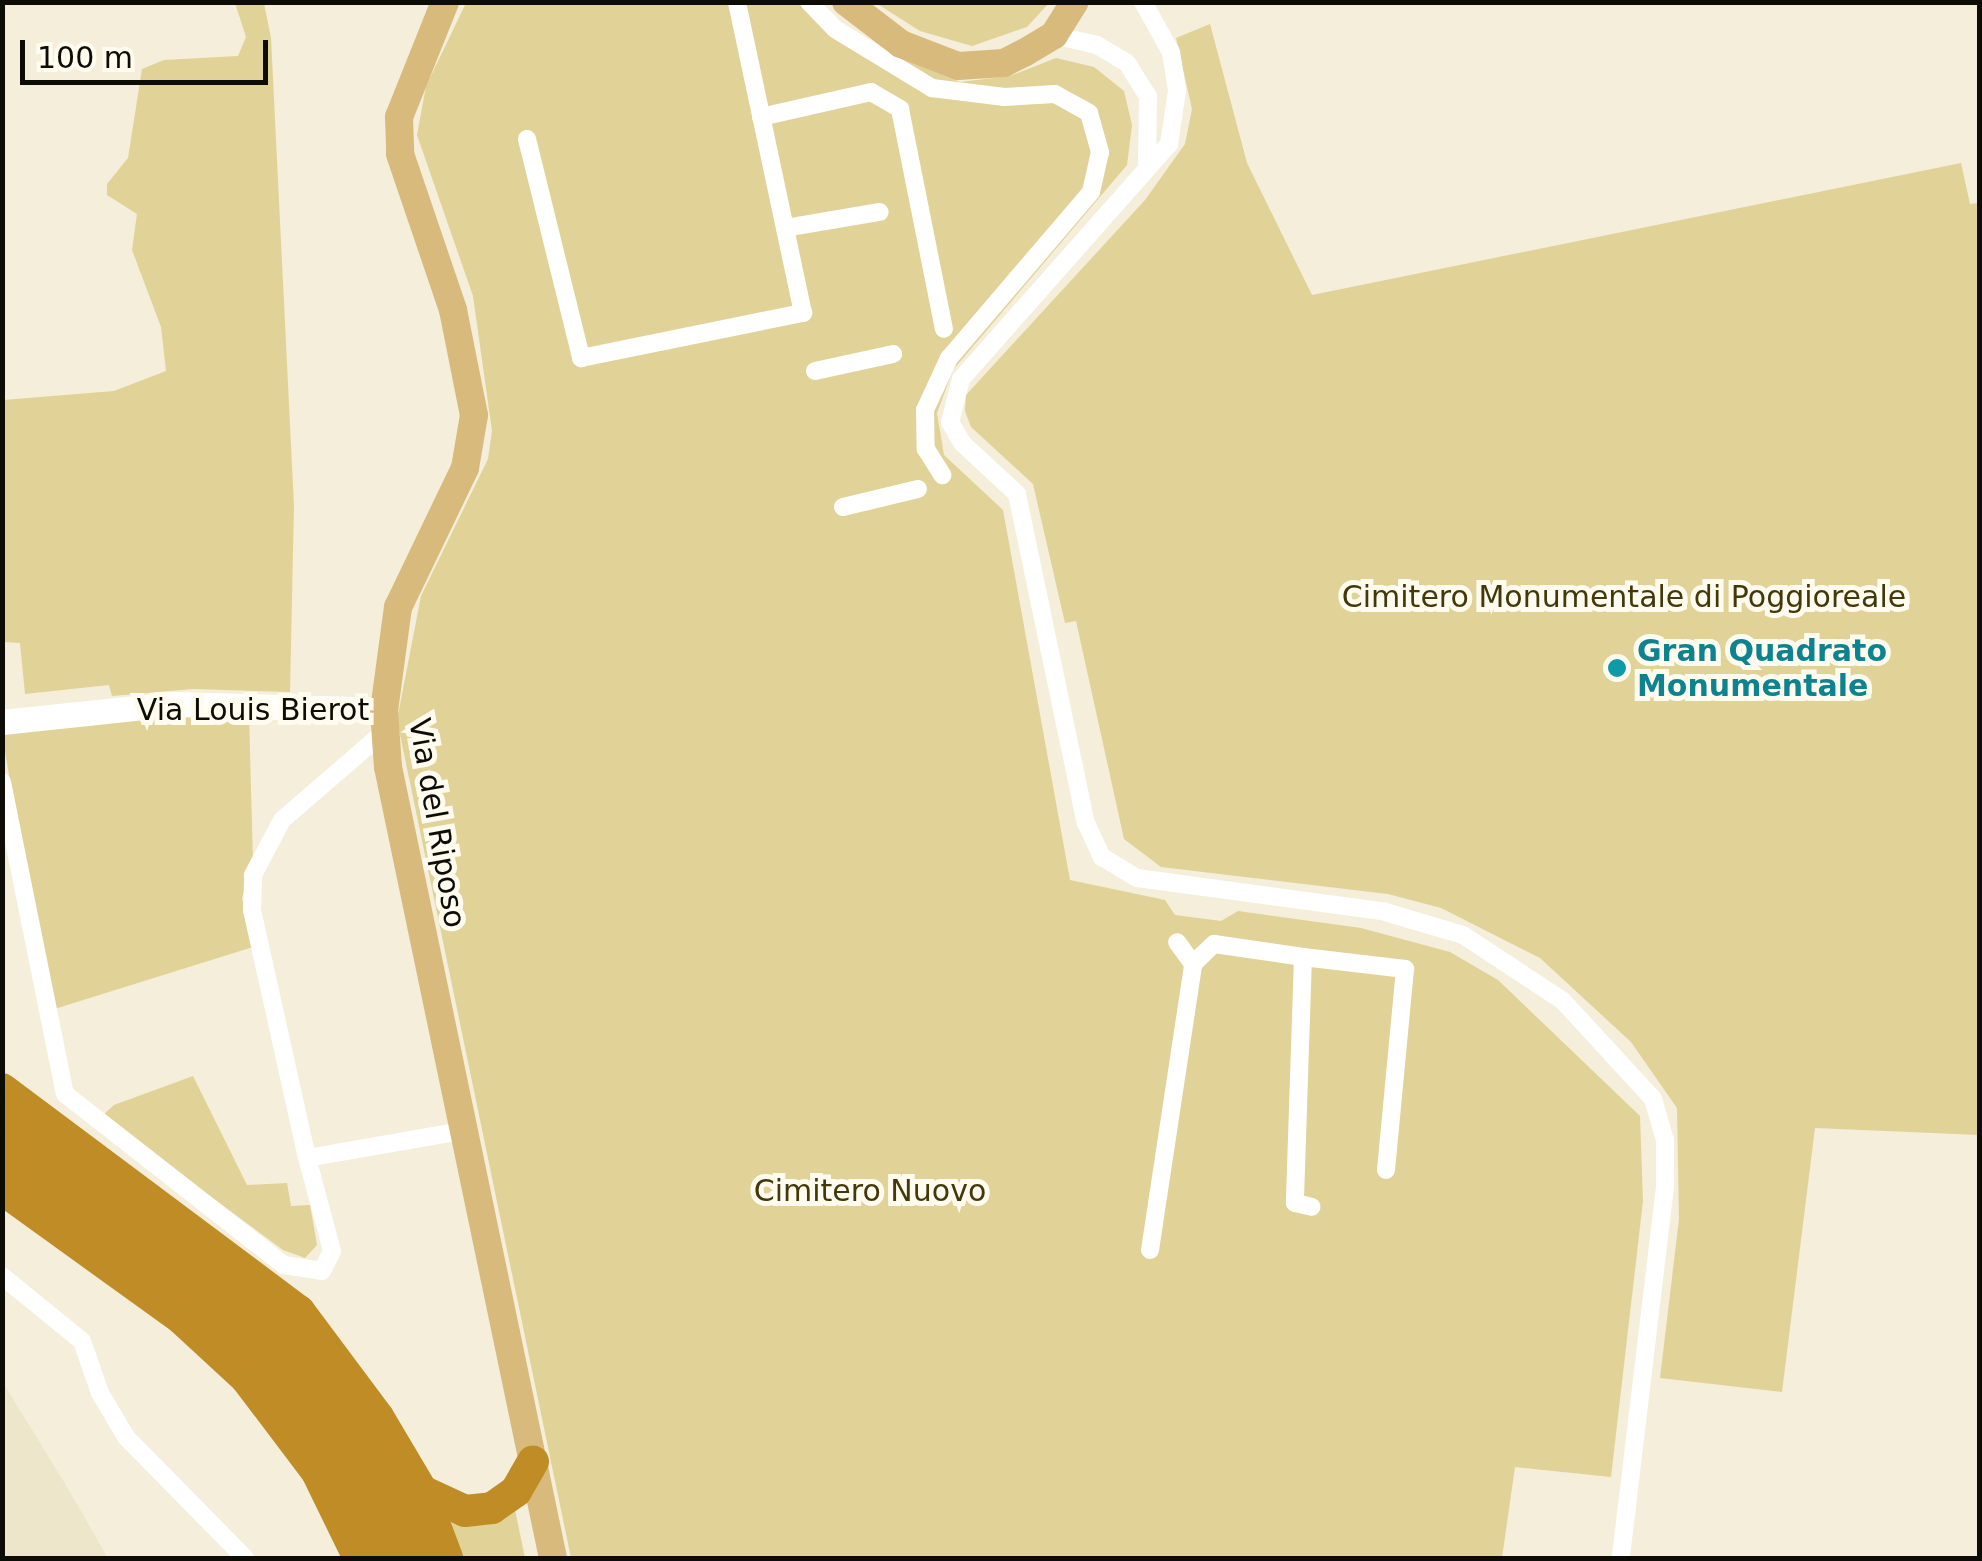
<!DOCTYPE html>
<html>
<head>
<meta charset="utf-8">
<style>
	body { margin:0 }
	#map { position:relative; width:1982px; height:1561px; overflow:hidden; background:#f4eeda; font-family:"DejaVu Sans",sans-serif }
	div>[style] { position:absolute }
	.built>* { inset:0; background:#eee6ca }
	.green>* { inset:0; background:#e1d298 }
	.street>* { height:18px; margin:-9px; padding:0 9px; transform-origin:9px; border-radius:9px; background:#fff }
	.secondary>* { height:25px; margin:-12.5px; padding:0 12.5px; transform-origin:12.5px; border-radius:12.5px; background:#fff }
	.primary>* { height:28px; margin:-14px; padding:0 14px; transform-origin:14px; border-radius:14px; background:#d9ba7d }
	.highway>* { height:32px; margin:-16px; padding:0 16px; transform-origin:16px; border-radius:16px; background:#c08c26 }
	.dots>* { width:28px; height:28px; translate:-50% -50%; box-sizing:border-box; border:5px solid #fffcef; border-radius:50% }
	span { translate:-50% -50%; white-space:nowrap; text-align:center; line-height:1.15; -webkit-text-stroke:10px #fffcef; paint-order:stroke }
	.park-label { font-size:30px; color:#433809 }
	.culture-label { font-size:30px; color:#0d838f; font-weight:700 }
	.left { translate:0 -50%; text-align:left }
	.street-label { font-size:30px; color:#0e0c06 }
	.frame { position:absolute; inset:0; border:5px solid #0e0c06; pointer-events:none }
	.scale { position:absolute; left:20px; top:40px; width:248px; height:45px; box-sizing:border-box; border:5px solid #0e0c06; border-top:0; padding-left:12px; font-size:30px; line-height:35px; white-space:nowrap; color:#0e0c06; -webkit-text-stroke:8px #fffcef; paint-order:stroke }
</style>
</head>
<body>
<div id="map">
	<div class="built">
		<i style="clip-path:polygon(2px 1381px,64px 1482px,108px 1558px,3px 1558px)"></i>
	</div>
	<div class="green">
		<i style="clip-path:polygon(235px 3px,264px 3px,271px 38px,294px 506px,290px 692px,193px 689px,112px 696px,109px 685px,25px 694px,20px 643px,3px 642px,3px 400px,114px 391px,166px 371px,161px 327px,132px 250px,137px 214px,107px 195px,107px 184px,128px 158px,142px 69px,164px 60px,238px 56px,246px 37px)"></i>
		<i style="clip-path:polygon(466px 3px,819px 3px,866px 44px,960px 82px,1010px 76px,1056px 58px,1094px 67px,1124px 91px,1132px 125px,1127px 165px,953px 370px,937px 413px,944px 455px,1003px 510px,1070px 880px,1165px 900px,1175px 915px,1221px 921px,1238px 911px,1361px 928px,1450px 952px,1498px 980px,1640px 1116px,1643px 1201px,1611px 1477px,1515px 1467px,1502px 1558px,571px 1558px,397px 720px,421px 596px,488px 459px,492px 431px,473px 296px,417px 135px,426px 86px)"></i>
		<i style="clip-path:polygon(876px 3px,1049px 3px,1027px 27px,972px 46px,920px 31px)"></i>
		<i style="clip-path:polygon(1210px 24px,1247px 163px,1312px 295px,1961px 163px,1970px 204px,1980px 203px,1979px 1135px,1815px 1128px,1782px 1392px,1660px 1378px,1679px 1219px,1677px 1108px,1631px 1042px,1540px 958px,1441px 908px,1388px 894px,1161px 867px,1124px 839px,1076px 621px,1065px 623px,1033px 484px,971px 427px,965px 411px,966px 395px,1145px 200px,1185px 144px,1192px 109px,1176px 38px)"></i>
		<i style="clip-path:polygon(249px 714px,253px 862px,242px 898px,253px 947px,48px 1011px,2px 733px,170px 715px)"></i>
		<i style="clip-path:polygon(193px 1076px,247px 1185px,287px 1183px,291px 1206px,310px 1205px,317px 1245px,305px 1258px,283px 1250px,102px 1116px,114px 1105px)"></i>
		<i style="clip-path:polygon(514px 1505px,525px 1558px,458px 1558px,448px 1517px)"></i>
	</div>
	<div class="street">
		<i style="left:809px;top:2px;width:37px;rotate:46deg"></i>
		<i style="left:835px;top:29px;width:114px;rotate:31.3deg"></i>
		<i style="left:932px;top:88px;width:73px;rotate:7.1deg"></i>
		<i style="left:1004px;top:97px;width:51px;rotate:-3.4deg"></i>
		<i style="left:1055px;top:94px;width:39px;rotate:29deg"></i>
		<i style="left:1089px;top:113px;width:41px;rotate:74.2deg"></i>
		<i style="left:1100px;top:152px;width:41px;rotate:102.7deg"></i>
		<i style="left:1091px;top:192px;width:218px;rotate:130.5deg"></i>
		<i style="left:949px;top:358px;width:57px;rotate:114.8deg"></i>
		<i style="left:925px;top:410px;width:39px;rotate:89deg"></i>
		<i style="left:926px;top:449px;width:31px;rotate:58deg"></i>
		<i style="left:1143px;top:2px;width:57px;rotate:60.8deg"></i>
		<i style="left:1171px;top:52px;width:39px;rotate:81deg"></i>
		<i style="left:1177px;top:91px;width:54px;rotate:98.6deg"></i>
		<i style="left:1169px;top:144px;width:314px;rotate:131.5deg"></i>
		<i style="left:961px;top:379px;width:44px;rotate:104.3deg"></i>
		<i style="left:950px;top:422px;width:24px;rotate:60deg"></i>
		<i style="left:962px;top:443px;width:75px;rotate:42.8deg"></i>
		<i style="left:1017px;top:494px;width:336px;rotate:78.2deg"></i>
		<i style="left:1086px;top:823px;width:38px;rotate:65deg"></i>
		<i style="left:1102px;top:857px;width:41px;rotate:31deg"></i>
		<i style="left:1137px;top:878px;width:247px;rotate:7.7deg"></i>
		<i style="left:1382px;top:911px;width:84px;rotate:16.5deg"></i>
		<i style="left:1463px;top:935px;width:120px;rotate:33.4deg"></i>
		<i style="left:1563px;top:1001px;width:133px;rotate:47.4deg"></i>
		<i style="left:1653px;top:1099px;width:43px;rotate:73.7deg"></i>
		<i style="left:1665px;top:1140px;width:47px;rotate:90deg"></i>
		<i style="left:1665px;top:1187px;width:374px;rotate:96.8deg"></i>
		<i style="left:1054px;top:35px;width:44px;rotate:13.1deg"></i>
		<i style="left:1097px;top:45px;width:35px;rotate:31deg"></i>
		<i style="left:1127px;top:63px;width:39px;rotate:58deg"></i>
		<i style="left:1148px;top:96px;width:71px;rotate:90.8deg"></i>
		<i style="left:761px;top:117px;width:113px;rotate:-12.8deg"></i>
		<i style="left:871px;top:92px;width:34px;rotate:30deg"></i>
		<i style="left:900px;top:109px;width:224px;rotate:78.7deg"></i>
		<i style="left:527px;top:139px;width:226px;rotate:76.1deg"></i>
		<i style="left:581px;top:358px;width:227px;rotate:-11.5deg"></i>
		<i style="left:803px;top:313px;width:318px;rotate:-102deg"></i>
		<i style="left:785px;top:228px;width:96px;rotate:-9.6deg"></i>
		<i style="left:815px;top:371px;width:80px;rotate:-12.3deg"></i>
		<i style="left:843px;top:507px;width:77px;rotate:-13.5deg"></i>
		<i style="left:2px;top:782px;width:318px;rotate:78.6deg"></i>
		<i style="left:65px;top:1094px;width:278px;rotate:38deg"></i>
		<i style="left:284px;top:1265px;width:38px;rotate:9deg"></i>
		<i style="left:322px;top:1271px;width:22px;rotate:-63deg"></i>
		<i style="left:332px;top:1251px;width:96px;rotate:-105deg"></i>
		<i style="left:307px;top:1158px;width:162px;rotate:-9.9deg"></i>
		<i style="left:1303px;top:957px;width:103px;rotate:6.7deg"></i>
		<i style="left:1405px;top:969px;width:202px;rotate:95.4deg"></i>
		<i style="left:1193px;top:964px;width:29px;rotate:-44deg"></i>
		<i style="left:1214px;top:944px;width:90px;rotate:8.3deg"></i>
		<i style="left:1303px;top:957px;width:246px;rotate:91.9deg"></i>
		<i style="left:1295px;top:1203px;width:17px;rotate:13deg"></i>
		<i style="left:307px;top:1158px;width:254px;rotate:-102.5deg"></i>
		<i style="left:252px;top:910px;width:35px;rotate:-88deg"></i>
		<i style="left:253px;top:875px;width:62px;rotate:-62.2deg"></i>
		<i style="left:282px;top:820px;width:136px;rotate:-40.8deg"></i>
		<i style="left:1150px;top:1250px;width:289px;rotate:-81.4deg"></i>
		<i style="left:1193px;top:964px;width:27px;rotate:-126deg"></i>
		<i style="left:2px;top:1276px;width:103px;rotate:39.1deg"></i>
		<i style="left:82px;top:1341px;width:55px;rotate:70.9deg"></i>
		<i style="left:100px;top:1393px;width:51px;rotate:59.4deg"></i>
		<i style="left:126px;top:1437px;width:170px;rotate:45.5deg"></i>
	</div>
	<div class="secondary">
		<i style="left:2px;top:722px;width:173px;rotate:-6deg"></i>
		<i style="left:174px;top:704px;width:210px;rotate:1.6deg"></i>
	</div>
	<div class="primary">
		<i style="left:445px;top:2px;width:124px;rotate:111.8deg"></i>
		<i style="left:399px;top:117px;width:37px;rotate:88deg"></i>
		<i style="left:400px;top:154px;width:165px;rotate:71.2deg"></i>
		<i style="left:453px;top:310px;width:107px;rotate:78.7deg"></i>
		<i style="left:474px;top:415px;width:54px;rotate:99.6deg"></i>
		<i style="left:465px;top:468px;width:154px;rotate:115.7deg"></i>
		<i style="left:398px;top:607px;width:104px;rotate:97.7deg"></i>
		<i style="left:384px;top:710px;width:57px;rotate:86deg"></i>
		<i style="left:388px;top:767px;width:808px;rotate:78.22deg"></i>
		<i style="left:846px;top:2px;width:69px;rotate:37.4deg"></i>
		<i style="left:901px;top:44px;width:61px;rotate:21.1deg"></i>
		<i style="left:958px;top:66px;width:46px;rotate:-3.7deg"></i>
		<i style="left:1004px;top:63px;width:22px;rotate:-27deg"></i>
		<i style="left:1024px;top:53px;width:35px;rotate:-31deg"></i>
		<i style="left:1054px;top:35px;width:39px;rotate:-58deg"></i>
	</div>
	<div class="highway">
		<i style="left:2px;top:1089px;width:371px;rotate:36.8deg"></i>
		<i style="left:299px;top:1311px;width:132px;rotate:53.3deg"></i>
		<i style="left:378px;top:1417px;width:86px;rotate:59.3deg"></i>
		<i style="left:422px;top:1491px;width:72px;rotate:69.5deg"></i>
		<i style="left:2px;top:1118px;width:356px;rotate:37.6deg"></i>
		<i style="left:284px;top:1335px;width:125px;rotate:52.5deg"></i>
		<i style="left:360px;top:1434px;width:138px;rotate:64.2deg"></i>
		<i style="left:2px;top:1151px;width:335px;rotate:38deg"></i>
		<i style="left:266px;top:1357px;width:124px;rotate:53.5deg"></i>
		<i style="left:340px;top:1457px;width:112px;rotate:64.1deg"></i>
		<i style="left:2px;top:1189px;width:222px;rotate:35.8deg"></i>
		<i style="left:182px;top:1319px;width:87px;rotate:42.7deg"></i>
		<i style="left:246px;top:1378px;width:118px;rotate:52.9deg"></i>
		<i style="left:317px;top:1472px;width:96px;rotate:64deg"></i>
		<i style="left:422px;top:1491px;width:47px;rotate:24.9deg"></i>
		<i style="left:465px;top:1511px;width:27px;rotate:-6deg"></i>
		<i style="left:492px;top:1508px;width:29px;rotate:-35deg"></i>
		<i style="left:516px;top:1491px;width:34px;rotate:-60deg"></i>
	</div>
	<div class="dots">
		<i style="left:1617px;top:668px;background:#0f9aa8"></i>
	</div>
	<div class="park-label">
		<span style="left:1624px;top:597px">Cimitero Monumentale di Poggioreale</span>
		<span style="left:870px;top:1191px">Cimitero Nuovo</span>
	</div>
	<div class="culture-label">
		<span class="left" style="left:1637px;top:668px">Gran Quadrato<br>Monumentale</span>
	</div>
	<div class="street-label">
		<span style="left:253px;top:710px">Via Louis Bierot</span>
		<span style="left:437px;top:823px;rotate:80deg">Via del Riposo</span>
	</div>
	<div class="frame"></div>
	<div class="scale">100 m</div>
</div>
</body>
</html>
